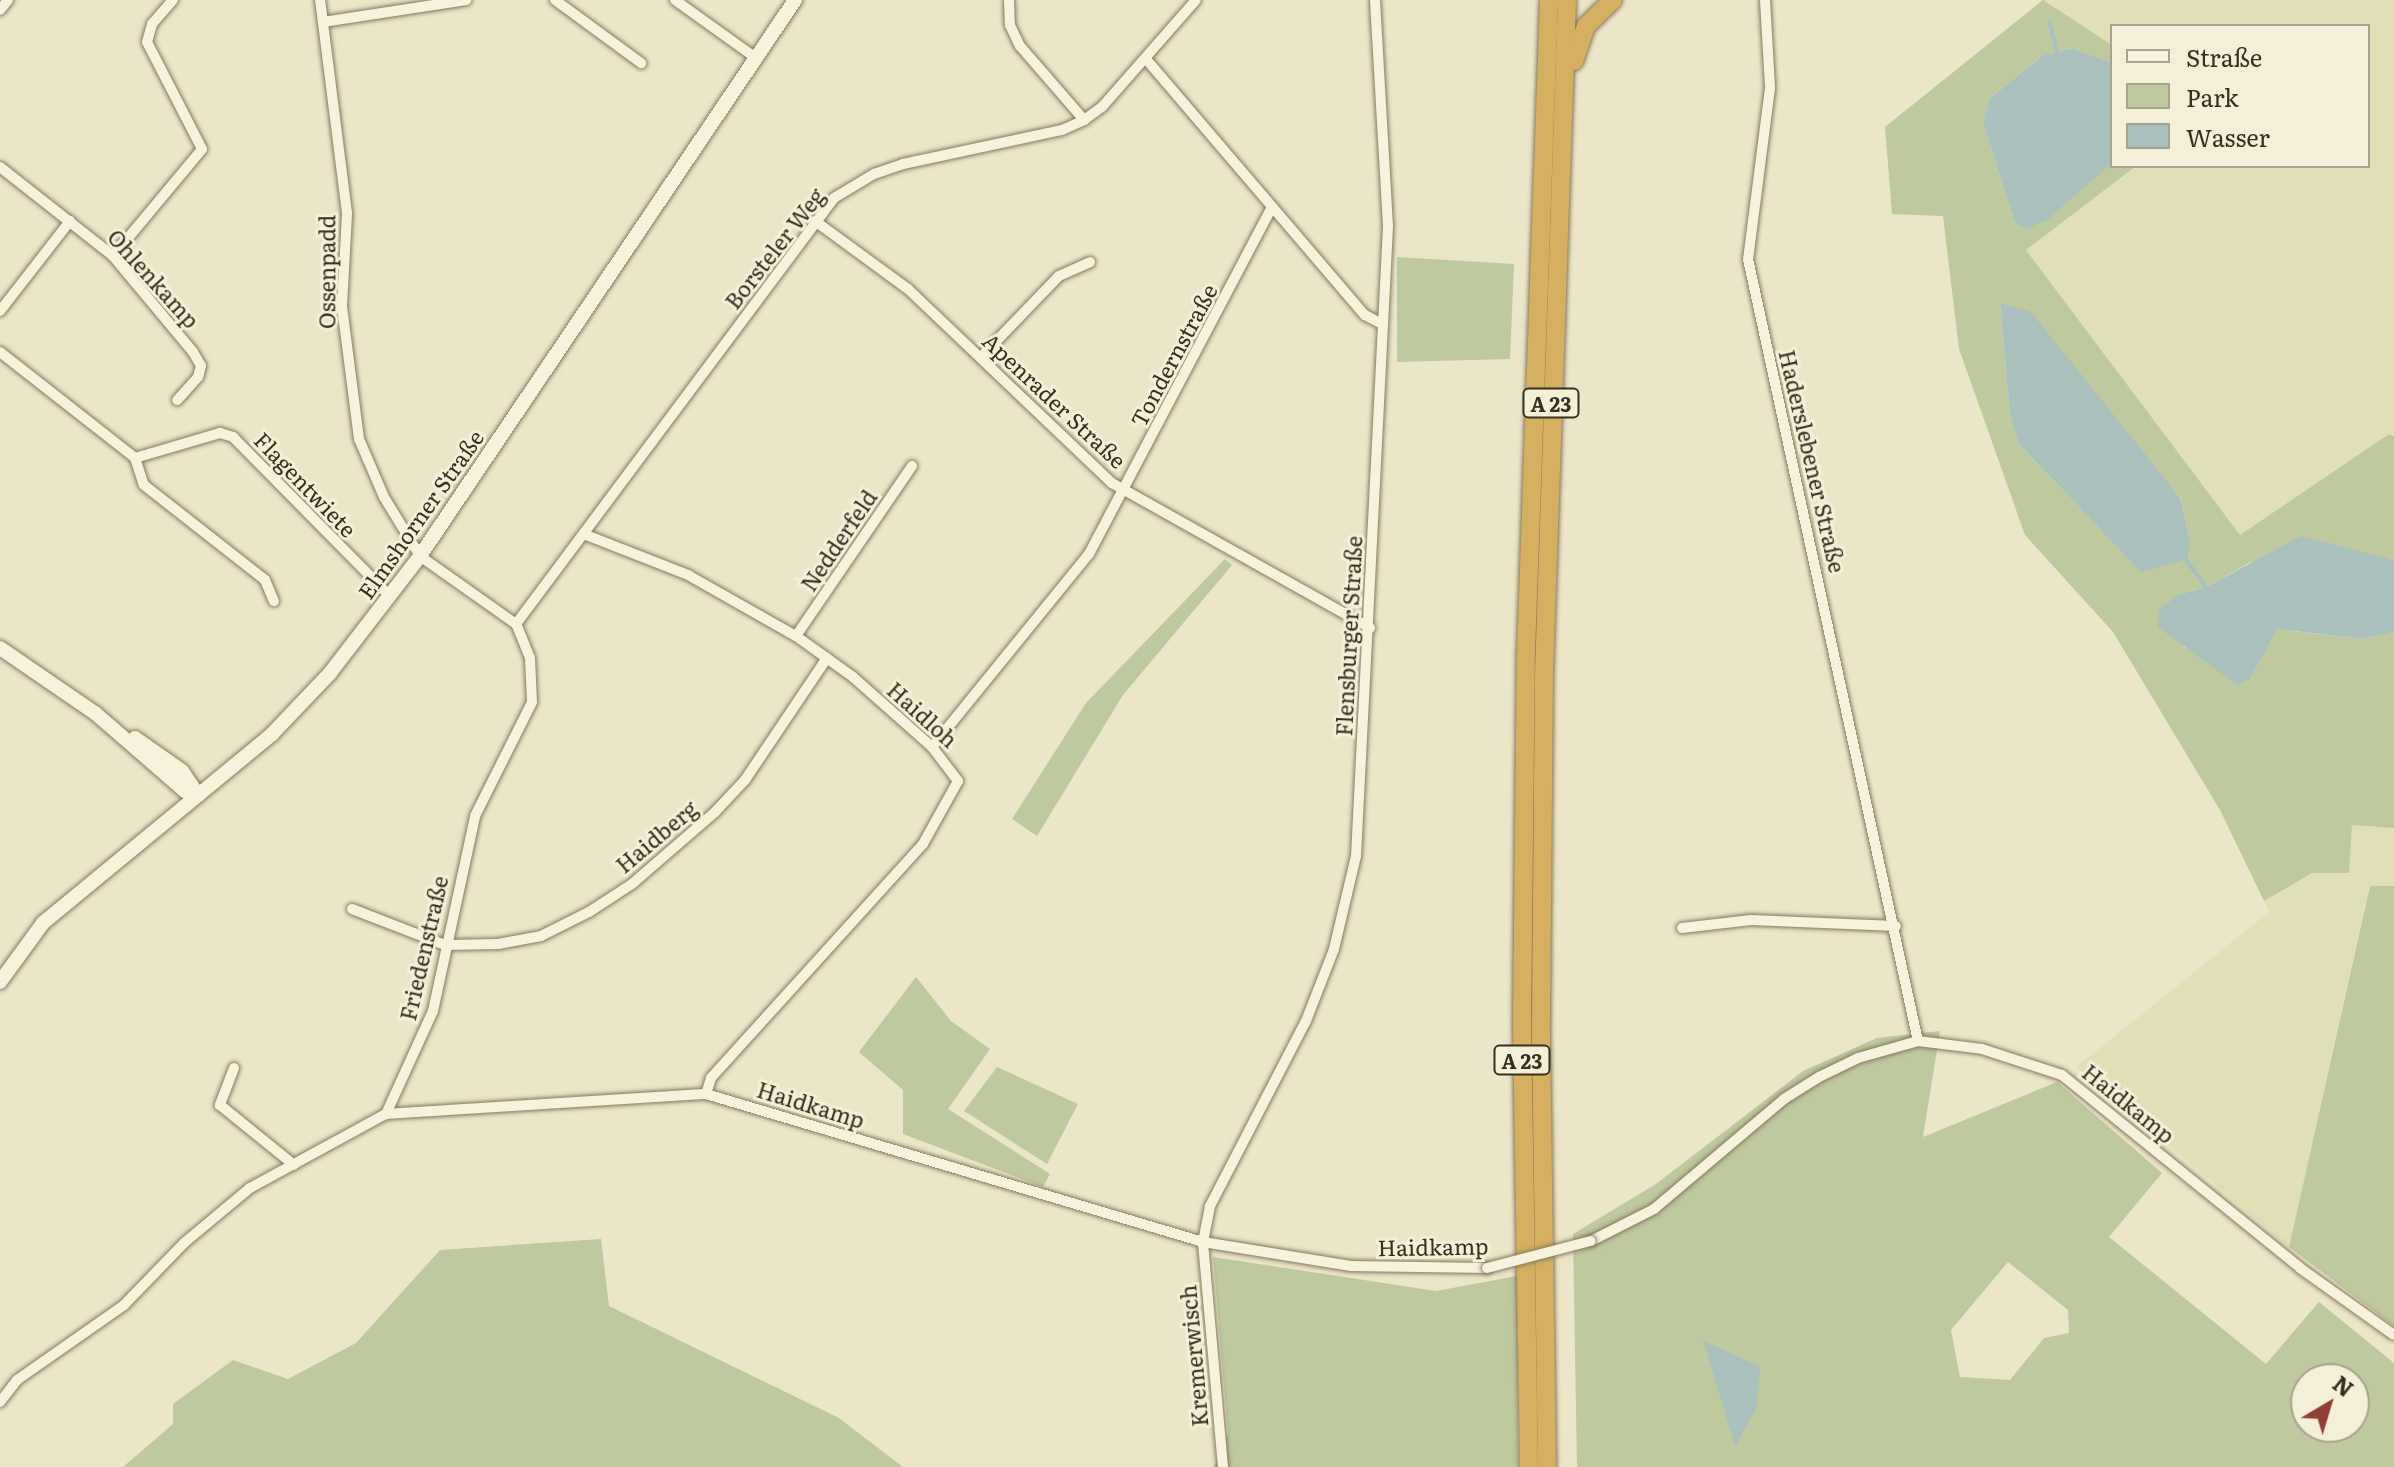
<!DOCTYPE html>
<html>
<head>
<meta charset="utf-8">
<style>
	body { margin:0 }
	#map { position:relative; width:2394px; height:1467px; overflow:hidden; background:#ece6c8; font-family:Literata,serif }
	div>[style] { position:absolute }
	.farmland>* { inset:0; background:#e1dfb6 }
	.green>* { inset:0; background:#bec99d }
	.water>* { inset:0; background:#a9c0bc }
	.stream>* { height:4px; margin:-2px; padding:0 2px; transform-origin:2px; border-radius:2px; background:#a9c0bc }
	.roads { filter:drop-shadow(0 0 2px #87795e) drop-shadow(0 0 2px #87795e) }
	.street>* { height:10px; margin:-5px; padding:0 5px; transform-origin:5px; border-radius:5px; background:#f7f2db }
	.secondary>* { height:14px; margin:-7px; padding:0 7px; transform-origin:7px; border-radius:7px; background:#f7f2db }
	.highway>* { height:18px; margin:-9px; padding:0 9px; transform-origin:9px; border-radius:9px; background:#d4b060 }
	.bridges { filter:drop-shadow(0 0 2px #87795e) drop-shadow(0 0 2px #87795e) }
	.street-bridge>* { height:10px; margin:-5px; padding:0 5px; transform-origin:5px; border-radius:5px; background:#f7f2db }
	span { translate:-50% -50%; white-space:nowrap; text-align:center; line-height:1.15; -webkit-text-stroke:6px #f4efd7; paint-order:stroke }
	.shield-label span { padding:2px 6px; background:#f4efd7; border:2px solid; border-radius:6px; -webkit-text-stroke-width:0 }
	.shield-label { font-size:20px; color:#382f21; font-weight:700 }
	.street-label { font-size:22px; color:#382f21 }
	.legend { position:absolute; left:2110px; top:24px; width:260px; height:144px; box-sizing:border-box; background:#f4efd7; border:2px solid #a9a28e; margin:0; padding:10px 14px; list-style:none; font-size:24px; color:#382f21 }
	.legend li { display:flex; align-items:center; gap:16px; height:40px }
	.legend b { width:40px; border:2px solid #a9a28e }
	.north { position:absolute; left:2290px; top:1363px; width:80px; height:80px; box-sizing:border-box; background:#f4efd7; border:2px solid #a9a28e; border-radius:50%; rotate:38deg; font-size:22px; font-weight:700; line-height:32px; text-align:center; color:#382f21 }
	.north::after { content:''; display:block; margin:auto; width:28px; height:36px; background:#913e33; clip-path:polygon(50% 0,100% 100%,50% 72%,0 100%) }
</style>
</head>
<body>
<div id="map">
	<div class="farmland">
		<i style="clip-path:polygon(2043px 0,2394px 0,2394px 436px,2389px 434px,2240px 535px,2026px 250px,2136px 166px,2368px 166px,2368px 26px,2112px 26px,2112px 45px)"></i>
		<i style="clip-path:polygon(2352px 825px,2394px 828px,2394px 886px,2369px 887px,2289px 1247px,2076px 1067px,2269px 912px,2264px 901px,2312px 873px,2349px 873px)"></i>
	</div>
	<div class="green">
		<i style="clip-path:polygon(evenodd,2043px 0,2112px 45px,2112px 63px,2072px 48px,2043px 55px,1992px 96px,1983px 123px,2015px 223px,2112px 163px,2136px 166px,2026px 250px,2240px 535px,2389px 434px,2394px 436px,2394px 560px,2352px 551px,2251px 562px,2206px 587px,2180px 594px,2158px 627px,2173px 633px,2184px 647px,2250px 679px,2276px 629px,2364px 639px,2394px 632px,2394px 828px,2352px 825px,2349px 873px,2312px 873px,2264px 901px,2220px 810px,2113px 632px,2025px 535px,1959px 349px,1943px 216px,1892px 214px,1885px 127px,2043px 0,2000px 303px,2181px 498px,2190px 541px,2100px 529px,2018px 443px,2010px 415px,2000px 303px)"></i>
		<i style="clip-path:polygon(1397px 257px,1514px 264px,1510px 359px,1397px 362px)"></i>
		<i style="clip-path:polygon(1225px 559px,1232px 565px,1123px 695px,1037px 836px,1012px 819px,1086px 703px)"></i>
		<i style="clip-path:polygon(2370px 886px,2394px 886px,2394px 1326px,2289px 1247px)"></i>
		<i style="clip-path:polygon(916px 977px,951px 1021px,990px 1049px,948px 1109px,1050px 1174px,1043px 1187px,903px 1134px,903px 1090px,859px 1052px)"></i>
		<i style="clip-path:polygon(evenodd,1940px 1031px,1923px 1137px,2057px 1082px,2162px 1173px,2109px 1237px,2266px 1364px,2319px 1302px,2394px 1363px,2394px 1467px,1577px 1467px,1573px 1234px,1656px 1184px,1803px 1071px,1877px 1038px,1940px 1031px,2008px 1262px,2068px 1310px,2069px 1333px,2044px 1338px,2010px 1380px,1960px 1377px,1951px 1330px,2008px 1262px,1940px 1031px,2306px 1379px,2354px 1379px,2354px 1427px,2306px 1427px,2306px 1379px)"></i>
		<i style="clip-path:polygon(997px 1067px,1078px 1104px,1047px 1164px,964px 1111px)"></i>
		<i style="clip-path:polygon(601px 1239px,609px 1306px,839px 1418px,903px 1467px,123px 1467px,173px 1424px,173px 1404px,233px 1360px,288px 1379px,356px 1343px,440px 1250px)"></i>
		<i style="clip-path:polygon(1213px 1257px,1436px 1291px,1517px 1276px,1518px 1467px,1214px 1467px,1228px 1433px)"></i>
	</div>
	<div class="water">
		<i style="clip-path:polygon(2072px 48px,2112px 63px,2112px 163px,2047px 220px,2026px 229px,2015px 223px,1983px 123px,1991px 97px,2043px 55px)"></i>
		<i style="clip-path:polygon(2000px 303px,2031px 312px,2181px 499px,2190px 541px,2187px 559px,2141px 572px,2018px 443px,2010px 415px)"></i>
		<i style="clip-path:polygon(2301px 536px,2394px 560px,2394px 632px,2364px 639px,2277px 629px,2250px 679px,2237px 685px,2158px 627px,2159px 609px,2180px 594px,2206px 587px)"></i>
		<i style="clip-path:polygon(1703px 1340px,1760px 1367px,1757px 1408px,1735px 1446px)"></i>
	</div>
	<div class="stream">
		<i style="left:2050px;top:24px;width:29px;rotate:76deg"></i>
		<i style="left:2184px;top:557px;width:37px;rotate:54deg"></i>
	</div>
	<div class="roads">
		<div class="street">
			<i style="left:555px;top:0;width:107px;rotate:36.2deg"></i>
			<i style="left:675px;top:0;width:100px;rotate:35.6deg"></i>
			<i style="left:1009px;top:0;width:25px;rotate:88deg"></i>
			<i style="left:1010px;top:25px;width:23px;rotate:65deg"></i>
			<i style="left:1020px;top:46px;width:98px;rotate:49.1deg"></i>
			<i style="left:1765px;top:0;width:88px;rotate:86.7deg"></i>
			<i style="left:1770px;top:88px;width:172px;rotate:97.3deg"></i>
			<i style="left:1748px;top:259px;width:800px;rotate:77.74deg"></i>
			<i style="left:0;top:10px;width:13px;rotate:-51deg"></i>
			<i style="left:323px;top:22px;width:145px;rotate:-8.7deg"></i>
			<i style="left:1146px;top:59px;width:337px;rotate:49.5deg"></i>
			<i style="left:1365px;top:315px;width:19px;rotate:28deg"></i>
			<i style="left:0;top:167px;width:144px;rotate:38.2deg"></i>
			<i style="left:113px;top:256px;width:125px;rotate:50.2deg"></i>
			<i style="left:193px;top:352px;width:16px;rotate:60deg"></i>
			<i style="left:201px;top:366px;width:11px;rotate:105deg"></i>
			<i style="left:198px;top:377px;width:31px;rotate:132deg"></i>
			<i style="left:815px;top:221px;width:115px;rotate:36.2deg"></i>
			<i style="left:908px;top:289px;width:282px;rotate:43.6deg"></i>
			<i style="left:1112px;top:483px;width:296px;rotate:29.3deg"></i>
			<i style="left:113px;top:256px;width:139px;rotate:-50.2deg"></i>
			<i style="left:202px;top:149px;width:120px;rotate:-117.2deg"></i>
			<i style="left:147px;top:42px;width:19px;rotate:-74deg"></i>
			<i style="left:152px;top:24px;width:32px;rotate:-49deg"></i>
			<i style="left:0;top:311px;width:114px;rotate:-52.1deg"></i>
			<i style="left:0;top:352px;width:172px;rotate:38.1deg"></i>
			<i style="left:135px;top:458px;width:28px;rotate:72deg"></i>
			<i style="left:144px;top:485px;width:154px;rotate:38.1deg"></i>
			<i style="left:265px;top:580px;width:23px;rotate:67deg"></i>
			<i style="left:981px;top:357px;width:112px;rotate:-46.1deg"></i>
			<i style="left:1059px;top:276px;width:34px;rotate:-24deg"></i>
			<i style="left:135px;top:458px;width:89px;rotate:-16.4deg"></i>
			<i style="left:220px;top:433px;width:14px;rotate:17deg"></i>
			<i style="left:233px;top:437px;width:223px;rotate:45.4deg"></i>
			<i style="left:586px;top:535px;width:110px;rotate:21.4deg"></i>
			<i style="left:688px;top:575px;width:124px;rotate:29.5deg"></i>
			<i style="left:796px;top:636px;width:70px;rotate:35.7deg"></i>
			<i style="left:853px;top:677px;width:106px;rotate:41.5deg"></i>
			<i style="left:932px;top:747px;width:43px;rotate:52.6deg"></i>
			<i style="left:958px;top:781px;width:72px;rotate:119.1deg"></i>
			<i style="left:923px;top:844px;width:316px;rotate:132.2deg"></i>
			<i style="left:711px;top:1078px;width:17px;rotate:107deg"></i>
			<i style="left:516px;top:624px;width:532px;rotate:-53.26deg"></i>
			<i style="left:834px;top:198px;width:47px;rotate:-31deg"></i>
			<i style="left:874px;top:174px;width:31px;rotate:-19deg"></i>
			<i style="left:903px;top:164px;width:163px;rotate:-12.1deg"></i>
			<i style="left:1062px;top:130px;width:24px;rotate:-24deg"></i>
			<i style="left:1084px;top:120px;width:22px;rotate:-36deg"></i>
			<i style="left:1102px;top:107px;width:142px;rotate:-48.7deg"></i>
			<i style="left:796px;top:636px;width:206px;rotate:-55.7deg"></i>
			<i style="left:932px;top:747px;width:249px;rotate:-50.9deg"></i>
			<i style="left:1089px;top:554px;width:392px;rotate:-62.2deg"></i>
			<i style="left:352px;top:909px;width:100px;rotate:21.2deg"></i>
			<i style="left:445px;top:945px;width:53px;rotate:-1.1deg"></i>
			<i style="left:498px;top:944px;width:44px;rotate:-10.5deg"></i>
			<i style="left:541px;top:936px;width:54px;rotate:-26.6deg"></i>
			<i style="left:589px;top:912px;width:51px;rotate:-33.1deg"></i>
			<i style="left:632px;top:884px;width:110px;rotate:-40.9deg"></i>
			<i style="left:715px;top:812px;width:44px;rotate:-46.8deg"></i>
			<i style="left:745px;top:780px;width:147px;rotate:-56.1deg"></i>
			<i style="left:1682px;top:928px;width:69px;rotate:-6.6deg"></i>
			<i style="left:1751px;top:920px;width:145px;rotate:2.4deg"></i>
			<i style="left:234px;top:1068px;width:40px;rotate:111deg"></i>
			<i style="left:220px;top:1105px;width:95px;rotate:39deg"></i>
			<i style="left:386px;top:1114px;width:321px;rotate:-3.6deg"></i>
			<i style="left:706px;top:1094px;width:519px;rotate:16.58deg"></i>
			<i style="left:1203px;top:1242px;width:150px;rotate:9.2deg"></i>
			<i style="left:1351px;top:1266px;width:136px;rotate:0.8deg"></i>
			<i style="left:1591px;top:1241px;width:71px;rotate:-26.9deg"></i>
			<i style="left:1654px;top:1209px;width:170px;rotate:-40.2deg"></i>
			<i style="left:1784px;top:1099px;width:41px;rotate:-32.2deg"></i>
			<i style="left:1819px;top:1077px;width:43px;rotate:-26deg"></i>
			<i style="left:1858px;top:1058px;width:62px;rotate:-15.8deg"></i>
			<i style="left:1918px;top:1041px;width:64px;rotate:7.1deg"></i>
			<i style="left:1982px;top:1049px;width:84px;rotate:18deg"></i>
			<i style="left:2062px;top:1075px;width:306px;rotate:39deg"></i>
			<i style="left:2300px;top:1268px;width:115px;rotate:35.5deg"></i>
			<i style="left:0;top:1402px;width:28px;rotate:-52deg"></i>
			<i style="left:17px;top:1380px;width:131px;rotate:-35deg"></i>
			<i style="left:124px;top:1305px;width:86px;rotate:-45.9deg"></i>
			<i style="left:184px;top:1243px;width:86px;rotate:-39.8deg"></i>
			<i style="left:250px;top:1188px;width:155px;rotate:-28.6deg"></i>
			<i style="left:386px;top:1114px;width:113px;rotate:-65.5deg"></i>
			<i style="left:433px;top:1011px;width:199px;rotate:-77.8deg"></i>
			<i style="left:475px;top:816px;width:127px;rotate:-63.4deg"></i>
			<i style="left:532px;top:702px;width:44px;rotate:-92.6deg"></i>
			<i style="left:530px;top:658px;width:37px;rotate:-112deg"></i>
			<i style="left:516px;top:624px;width:118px;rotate:-144.7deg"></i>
			<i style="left:420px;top:556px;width:69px;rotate:-121.4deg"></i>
			<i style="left:384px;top:497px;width:63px;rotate:-113.3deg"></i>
			<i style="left:359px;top:439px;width:134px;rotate:-97.3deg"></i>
			<i style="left:342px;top:306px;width:93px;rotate:-86.9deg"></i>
			<i style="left:347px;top:213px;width:215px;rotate:-97.2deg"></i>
			<i style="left:1223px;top:1467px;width:226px;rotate:-95.1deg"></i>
			<i style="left:1203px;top:1242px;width:37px;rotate:-79deg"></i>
			<i style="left:1210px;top:1206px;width:208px;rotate:-62.6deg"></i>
			<i style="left:1306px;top:1021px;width:77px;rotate:-68.7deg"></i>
			<i style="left:1334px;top:949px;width:96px;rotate:-76.7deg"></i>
			<i style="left:1356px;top:856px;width:631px;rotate:-87.09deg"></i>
			<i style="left:1388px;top:226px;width:226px;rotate:-93.3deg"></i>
		</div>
		<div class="secondary">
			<i style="left:0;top:648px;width:115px;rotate:34.4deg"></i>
			<i style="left:95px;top:713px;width:119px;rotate:40.9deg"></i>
			<i style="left:185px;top:791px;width:14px;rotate:17deg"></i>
			<i style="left:135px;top:738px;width:57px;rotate:35.1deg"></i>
			<i style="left:182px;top:771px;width:29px;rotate:56deg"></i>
			<i style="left:0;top:982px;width:73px;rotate:-53.9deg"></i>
			<i style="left:43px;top:923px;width:297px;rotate:-39.5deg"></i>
			<i style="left:272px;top:734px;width:84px;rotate:-46.4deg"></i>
			<i style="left:330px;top:673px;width:148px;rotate:-52.4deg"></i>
			<i style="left:420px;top:556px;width:671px;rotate:-56deg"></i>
		</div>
		<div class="highway">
			<i style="left:1574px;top:61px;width:37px;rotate:-71deg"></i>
			<i style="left:1586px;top:26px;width:37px;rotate:-44deg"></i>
			<i style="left:1529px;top:1467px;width:443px;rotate:-90.9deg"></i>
			<i style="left:1522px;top:1024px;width:371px;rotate:-89.4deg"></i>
			<i style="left:1526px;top:653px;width:653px;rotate:-87.98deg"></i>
			<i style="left:1547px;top:1467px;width:449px;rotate:-90.8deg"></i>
			<i style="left:1541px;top:1018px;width:346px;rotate:-89.5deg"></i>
			<i style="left:1544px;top:672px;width:672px;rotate:-88.04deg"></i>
		</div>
	</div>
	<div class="bridges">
		<div class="street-bridge">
			<i style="left:1487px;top:1268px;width:107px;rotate:-14.6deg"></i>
		</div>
	</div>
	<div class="shield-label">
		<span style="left:1551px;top:403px">A 23</span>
		<span style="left:1522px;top:1060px">A 23</span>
	</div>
	<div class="street-label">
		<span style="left:774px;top:248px;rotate:-52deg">Borsteler Weg</span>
		<span style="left:326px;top:272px;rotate:-90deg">Ossenpadd</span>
		<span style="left:154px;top:278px;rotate:48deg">Ohlenkamp</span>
		<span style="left:1173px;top:355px;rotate:-62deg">Tondernstraße</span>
		<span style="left:1055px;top:400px;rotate:43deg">Apenrader Straße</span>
		<span style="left:1813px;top:461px;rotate:77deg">Haderslebener Straße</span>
		<span style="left:306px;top:484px;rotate:46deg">Flagentwiete</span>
		<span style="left:420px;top:514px;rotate:-55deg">Elmshorner Straße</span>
		<span style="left:838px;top:540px;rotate:-56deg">Nedderfeld</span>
		<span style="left:1348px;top:636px;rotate:-87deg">Flensburger Straße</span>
		<span style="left:923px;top:714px;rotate:42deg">Haidloh</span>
		<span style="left:656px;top:836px;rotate:-40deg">Haidberg</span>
		<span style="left:423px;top:948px;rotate:-77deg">Friedenstraße</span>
		<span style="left:2129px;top:1103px;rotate:39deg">Haidkamp</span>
		<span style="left:811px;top:1104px;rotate:17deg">Haidkamp</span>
		<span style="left:1433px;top:1246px;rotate:-1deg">Haidkamp</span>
		<span style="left:1193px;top:1356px;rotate:-95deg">Kremerwisch</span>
	</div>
	<ul class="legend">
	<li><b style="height:10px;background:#f7f2db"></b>Straße</li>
	<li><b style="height:22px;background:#bec99d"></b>Park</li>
	<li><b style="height:22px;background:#a9c0bc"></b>Wasser</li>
	</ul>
	<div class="north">N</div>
</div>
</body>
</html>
